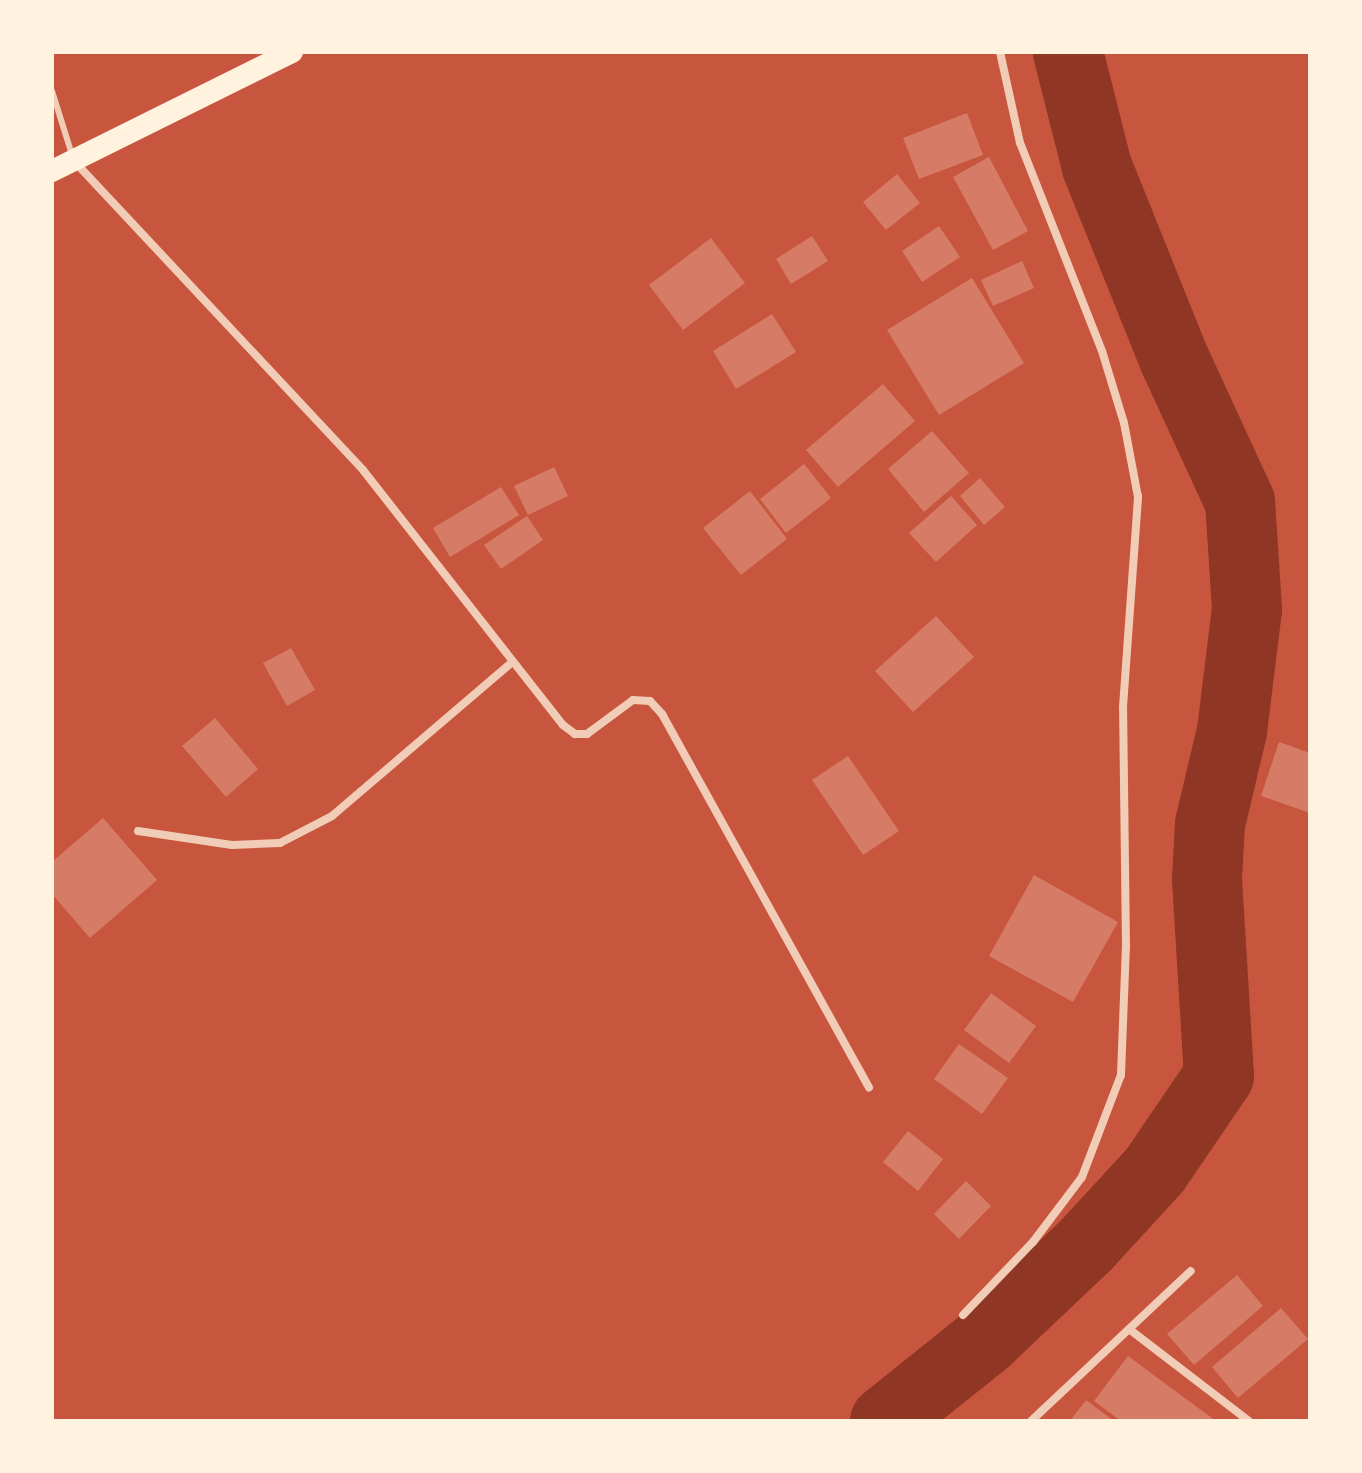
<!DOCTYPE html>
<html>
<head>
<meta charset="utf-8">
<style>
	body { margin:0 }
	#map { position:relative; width:1362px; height:1473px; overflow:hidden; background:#c8553d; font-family:"Fira Sans",sans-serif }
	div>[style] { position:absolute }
	.river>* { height:70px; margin:-35px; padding:0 35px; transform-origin:35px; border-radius:35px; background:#8f3625 }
	.building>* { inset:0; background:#d67c66 }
	.service>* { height:6px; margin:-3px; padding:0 3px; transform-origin:3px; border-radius:3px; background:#f1ccb7 }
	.minor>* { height:8px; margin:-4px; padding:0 4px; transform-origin:4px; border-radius:4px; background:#f1ccb7 }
	.trunk>* { height:22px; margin:-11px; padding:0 11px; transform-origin:11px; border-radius:11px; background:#fff3e0 }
	span { translate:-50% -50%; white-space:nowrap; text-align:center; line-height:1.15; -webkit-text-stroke:8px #fff3e0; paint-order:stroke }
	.frame { position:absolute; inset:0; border:54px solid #fff3e0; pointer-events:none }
</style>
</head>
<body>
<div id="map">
	<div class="river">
		<i style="left:885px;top:1421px;width:129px;rotate:-38.7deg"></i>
		<i style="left:986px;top:1340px;width:139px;rotate:-43.5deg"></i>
		<i style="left:1087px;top:1244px;width:100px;rotate:-47.4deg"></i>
		<i style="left:1155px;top:1170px;width:114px;rotate:-55.8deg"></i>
		<i style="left:1219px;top:1076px;width:197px;rotate:-93.5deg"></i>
		<i style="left:1207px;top:879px;width:55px;rotate:-86.9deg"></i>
		<i style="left:1210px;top:824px;width:96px;rotate:-76.7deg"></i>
		<i style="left:1232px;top:731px;width:123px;rotate:-83deg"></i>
		<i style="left:1247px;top:609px;width:107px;rotate:-93.7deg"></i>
		<i style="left:1240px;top:502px;width:155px;rotate:-114.7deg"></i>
		<i style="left:1175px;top:361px;width:209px;rotate:-111.9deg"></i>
		<i style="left:1097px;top:167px;width:119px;rotate:-104.2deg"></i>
	</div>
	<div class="building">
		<i style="clip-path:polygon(967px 113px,983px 155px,919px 179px,903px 138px)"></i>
		<i style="clip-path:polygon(989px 157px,1028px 231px,993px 250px,953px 177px)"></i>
		<i style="clip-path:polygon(897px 174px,920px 203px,886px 230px,863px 202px)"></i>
		<i style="clip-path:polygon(939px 226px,960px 257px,922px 282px,902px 251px)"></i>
		<i style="clip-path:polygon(812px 236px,828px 261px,791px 284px,776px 259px)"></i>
		<i style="clip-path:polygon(711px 238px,745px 283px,683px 330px,649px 285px)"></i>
		<i style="clip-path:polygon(1022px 261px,1034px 288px,993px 306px,981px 280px)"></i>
		<i style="clip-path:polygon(972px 278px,1024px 363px,939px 415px,887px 330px)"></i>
		<i style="clip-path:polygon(772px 314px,796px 352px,736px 389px,713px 351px)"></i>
		<i style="clip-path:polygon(883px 384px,915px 421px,838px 487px,806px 450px)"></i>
		<i style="clip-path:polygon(932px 431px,969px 473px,924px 512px,888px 469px)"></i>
		<i style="clip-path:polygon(804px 464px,831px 498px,786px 533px,760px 499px)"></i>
		<i style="clip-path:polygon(554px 467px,568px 496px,528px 515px,514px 486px)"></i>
		<i style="clip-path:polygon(980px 478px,1005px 507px,984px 525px,960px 496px)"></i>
		<i style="clip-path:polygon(501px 487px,519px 515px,450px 557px,433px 528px)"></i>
		<i style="clip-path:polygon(750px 491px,787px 539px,741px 575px,703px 528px)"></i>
		<i style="clip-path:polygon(951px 496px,977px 525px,936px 562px,909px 533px)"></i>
		<i style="clip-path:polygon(527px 516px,543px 540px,501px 569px,484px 545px)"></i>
		<i style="clip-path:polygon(936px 616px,974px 657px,913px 712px,875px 671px)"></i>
		<i style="clip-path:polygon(291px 648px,315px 690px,287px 706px,263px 663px)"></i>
		<i style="clip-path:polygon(215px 718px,258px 769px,226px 797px,182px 746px)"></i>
		<i style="clip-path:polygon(1279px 742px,1310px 753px,1310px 813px,1261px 796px)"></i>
		<i style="clip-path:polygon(848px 756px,899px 831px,863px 855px,812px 780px)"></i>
		<i style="clip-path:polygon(103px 818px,157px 880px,90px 938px,52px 894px,52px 862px)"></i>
		<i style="clip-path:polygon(1034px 875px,1118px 922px,1073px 1002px,989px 956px)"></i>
		<i style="clip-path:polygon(991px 993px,1036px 1026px,1009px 1063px,964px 1030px)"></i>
		<i style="clip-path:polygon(959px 1044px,1008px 1078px,982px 1114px,934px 1079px)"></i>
		<i style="clip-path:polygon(908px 1131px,943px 1159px,918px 1191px,883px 1162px)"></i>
		<i style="clip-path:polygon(966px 1181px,991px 1206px,959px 1239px,934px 1214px)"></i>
		<i style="clip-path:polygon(1237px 1275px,1263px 1306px,1194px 1365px,1167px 1334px)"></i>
		<i style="clip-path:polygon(1281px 1308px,1308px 1339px,1238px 1398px,1212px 1367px)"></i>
		<i style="clip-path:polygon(1128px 1356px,1163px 1382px,1216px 1421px,1121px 1421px,1094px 1401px)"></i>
		<i style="clip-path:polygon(1086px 1400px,1114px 1421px,1070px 1421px)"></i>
	</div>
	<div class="service">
		<i style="left:52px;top:91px;width:67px;rotate:72.6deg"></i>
	</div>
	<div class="minor">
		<i style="left:74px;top:161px;width:423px;rotate:46.9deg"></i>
		<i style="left:363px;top:470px;width:324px;rotate:51.9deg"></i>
		<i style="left:563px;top:725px;width:15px;rotate:37deg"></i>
		<i style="left:575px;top:734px;width:12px"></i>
		<i style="left:587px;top:734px;width:57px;rotate:-36.5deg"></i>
		<i style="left:633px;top:700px;width:17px;rotate:3deg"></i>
		<i style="left:650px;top:701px;width:18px;rotate:47deg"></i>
		<i style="left:662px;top:714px;width:427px;rotate:61deg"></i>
		<i style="left:138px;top:831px;width:95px;rotate:8.5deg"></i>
		<i style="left:232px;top:845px;width:48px;rotate:-2.4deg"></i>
		<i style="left:280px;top:843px;width:59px;rotate:-27.4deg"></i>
		<i style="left:332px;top:816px;width:237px;rotate:-40.5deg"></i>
		<i style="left:963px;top:1315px;width:101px;rotate:-46.2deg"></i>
		<i style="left:1033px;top:1242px;width:81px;rotate:-53deg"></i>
		<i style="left:1082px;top:1177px;width:109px;rotate:-69.1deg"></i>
		<i style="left:1121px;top:1075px;width:128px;rotate:-87.8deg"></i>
		<i style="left:1126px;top:947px;width:240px;rotate:-90.7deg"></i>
		<i style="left:1123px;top:707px;width:211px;rotate:-85.9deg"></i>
		<i style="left:1138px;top:497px;width:75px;rotate:-100.7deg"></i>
		<i style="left:1124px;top:423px;width:75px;rotate:-107deg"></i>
		<i style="left:1102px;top:351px;width:224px;rotate:-111.5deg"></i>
		<i style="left:1020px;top:143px;width:93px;rotate:-102.4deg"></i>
		<i style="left:1129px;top:1329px;width:151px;rotate:37.5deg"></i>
		<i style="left:1031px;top:1421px;width:219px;rotate:-43.2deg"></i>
	</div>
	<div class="trunk">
		<i style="left:52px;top:171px;width:268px;rotate:-26.4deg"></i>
	</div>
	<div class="frame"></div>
</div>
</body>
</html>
